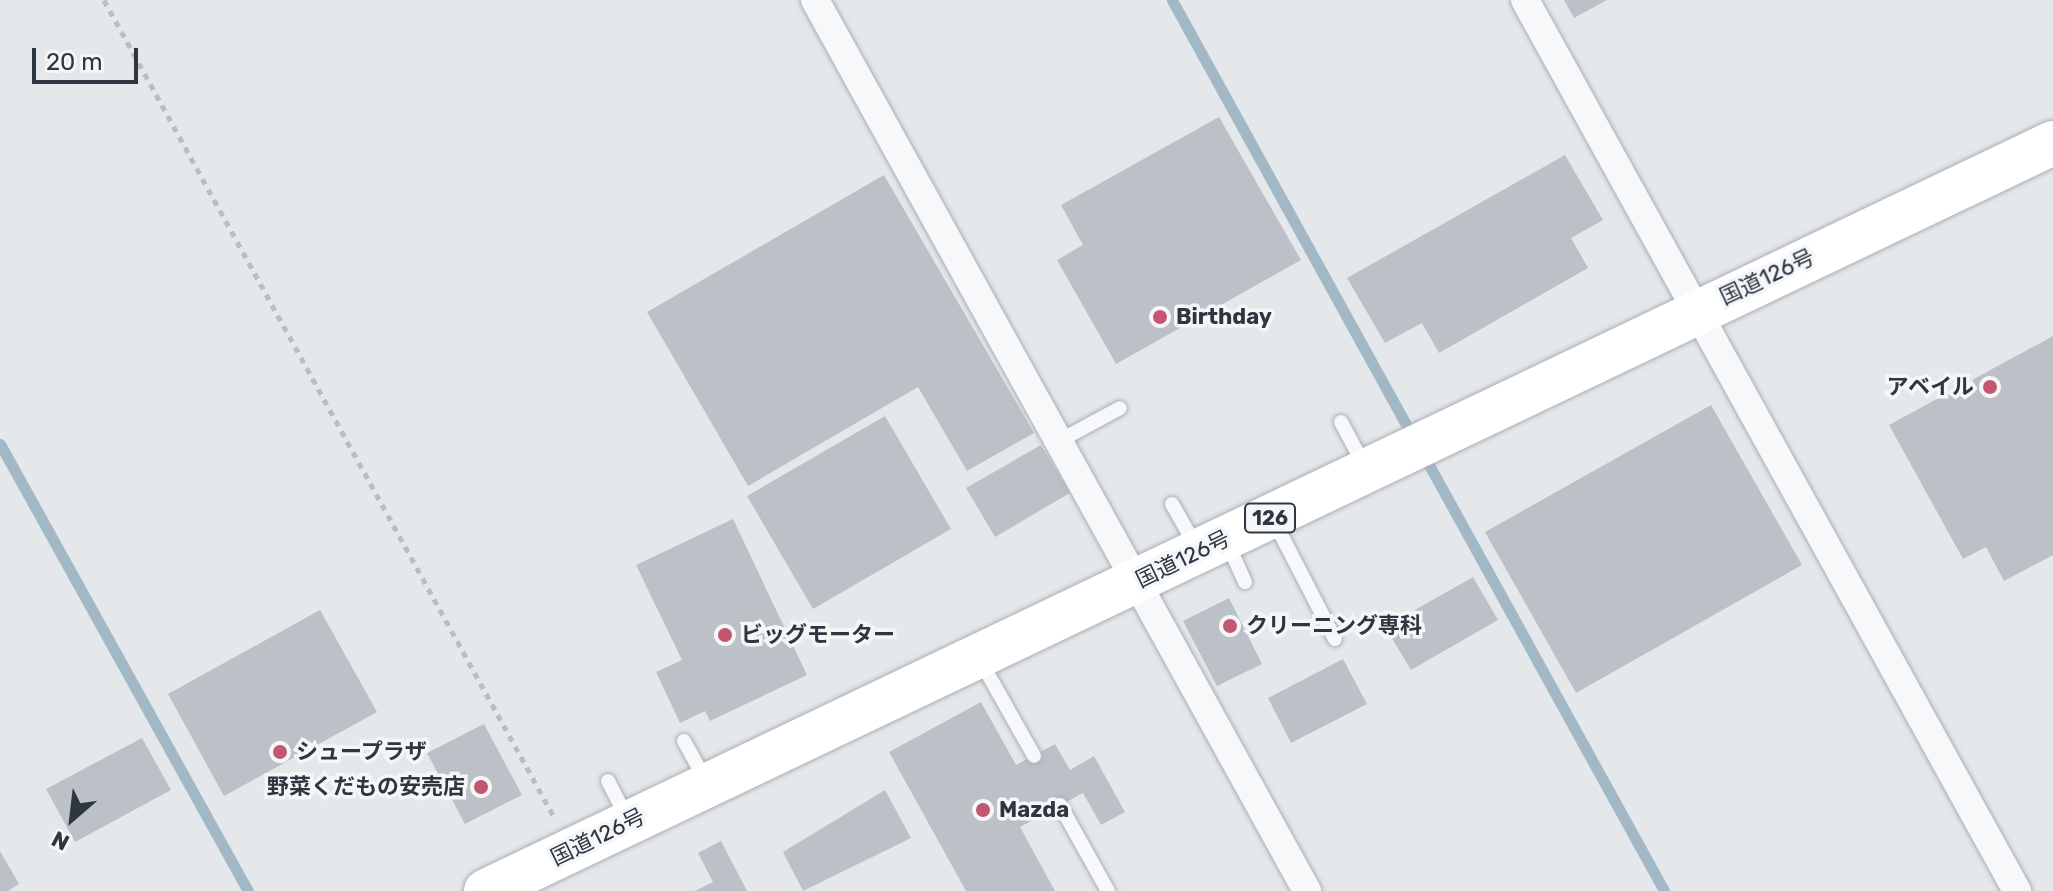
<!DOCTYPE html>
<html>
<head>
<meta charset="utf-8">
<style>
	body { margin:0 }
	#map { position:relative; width:2053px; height:891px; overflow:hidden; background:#e5e8eb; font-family:Rubik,"Noto Sans JP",sans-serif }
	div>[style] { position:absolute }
	.stream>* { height:11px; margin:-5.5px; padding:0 5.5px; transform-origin:5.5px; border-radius:5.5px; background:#a3b8c7 }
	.building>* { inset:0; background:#bcc1c7 }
	.path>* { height:5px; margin-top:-2.5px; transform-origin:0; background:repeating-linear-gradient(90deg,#babec3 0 6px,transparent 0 12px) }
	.roads { filter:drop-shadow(0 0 2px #aaafb5) drop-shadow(0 0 2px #aaafb5) }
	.lane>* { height:14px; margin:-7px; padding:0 7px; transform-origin:7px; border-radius:7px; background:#f7f8fa }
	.street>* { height:28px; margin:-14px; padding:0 14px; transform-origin:14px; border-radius:14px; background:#f7f8fa }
	.highway>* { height:44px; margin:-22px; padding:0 22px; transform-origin:22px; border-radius:22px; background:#fff }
	.dots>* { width:22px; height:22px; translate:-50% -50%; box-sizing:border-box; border:4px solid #f4f6f8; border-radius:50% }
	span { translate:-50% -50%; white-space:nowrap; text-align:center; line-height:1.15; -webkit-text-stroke:7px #f4f6f8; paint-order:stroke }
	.shield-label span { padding:2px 6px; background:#f4f6f8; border:2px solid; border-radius:6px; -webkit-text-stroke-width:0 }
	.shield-label { font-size:20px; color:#2d3742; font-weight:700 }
	.street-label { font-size:22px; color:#2d3742 }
	.poi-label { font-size:22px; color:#2d3742; font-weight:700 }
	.left { translate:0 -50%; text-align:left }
	.right { translate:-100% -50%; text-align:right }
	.north { position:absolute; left:32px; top:779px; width:80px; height:80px; -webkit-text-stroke:6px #f4f6f8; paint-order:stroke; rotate:208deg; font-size:22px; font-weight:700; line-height:32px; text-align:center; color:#2d3742 }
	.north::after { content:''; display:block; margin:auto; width:28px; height:36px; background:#2d3742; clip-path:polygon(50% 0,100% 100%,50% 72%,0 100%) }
	.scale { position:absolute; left:32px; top:48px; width:106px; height:36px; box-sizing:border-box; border:4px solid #2d3742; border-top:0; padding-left:10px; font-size:24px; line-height:28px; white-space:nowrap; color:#2d3742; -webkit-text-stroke:6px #f4f6f8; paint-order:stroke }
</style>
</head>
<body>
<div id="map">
	<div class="stream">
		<i style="left:1172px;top:0;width:501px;rotate:61.13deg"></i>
		<i style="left:0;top:444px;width:511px;rotate:60.98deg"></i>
		<i style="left:1423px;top:454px;width:499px;rotate:61.1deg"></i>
	</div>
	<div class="building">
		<i style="clip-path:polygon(1564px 0,1607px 0,1574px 18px)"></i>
		<i style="clip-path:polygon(1219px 117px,1301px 260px,1116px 364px,1057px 260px,1083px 245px,1061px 205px)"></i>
		<i style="clip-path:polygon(1565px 155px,1603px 220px,1571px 238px,1588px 268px,1439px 353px,1422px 323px,1385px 343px,1347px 278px)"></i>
		<i style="clip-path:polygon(884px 175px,1034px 433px,967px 471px,918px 387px,748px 486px,647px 312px)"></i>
		<i style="clip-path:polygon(2053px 336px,2053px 555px,2004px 581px,1986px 547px,1963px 559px,1889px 425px)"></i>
		<i style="clip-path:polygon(1711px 405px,1802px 565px,1576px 693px,1485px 532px)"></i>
		<i style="clip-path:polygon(885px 416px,951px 529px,813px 609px,747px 496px)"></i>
		<i style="clip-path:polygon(1041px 445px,1070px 493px,995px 537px,966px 488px)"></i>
		<i style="clip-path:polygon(733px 519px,807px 675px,710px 721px,705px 711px,680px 723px,656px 672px,682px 660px,636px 565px)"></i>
		<i style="clip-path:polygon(1473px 577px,1498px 620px,1411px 670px,1385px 627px)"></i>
		<i style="clip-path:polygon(1229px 598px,1262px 664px,1217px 686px,1183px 621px)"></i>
		<i style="clip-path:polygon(320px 610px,377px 712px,224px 796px,168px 694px)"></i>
		<i style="clip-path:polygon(1343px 659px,1367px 704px,1291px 743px,1268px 698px)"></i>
		<i style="clip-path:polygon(981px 702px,1016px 765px,1055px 744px,1070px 770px,1094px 756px,1125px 812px,1101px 825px,1083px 793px,1020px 827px,1055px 891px,966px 891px,889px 752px)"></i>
		<i style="clip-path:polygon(484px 724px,522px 795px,465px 824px,427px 753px)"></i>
		<i style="clip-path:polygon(142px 738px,171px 790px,75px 842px,46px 789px)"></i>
		<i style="clip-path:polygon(885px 790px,911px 838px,803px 891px,783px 852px)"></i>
		<i style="clip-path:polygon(721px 841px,747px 891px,695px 891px,713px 882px,698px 853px)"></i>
		<i style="clip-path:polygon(0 851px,19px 884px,8px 891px,0 891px)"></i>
	</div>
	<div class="path">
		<i style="left:104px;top:0;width:933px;rotate:61.15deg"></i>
	</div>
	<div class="roads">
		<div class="lane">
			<i style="left:1341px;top:422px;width:51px;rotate:61.9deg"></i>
			<i style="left:1059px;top:441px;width:69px;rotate:-28.4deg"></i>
			<i style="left:1172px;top:504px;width:51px;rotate:60.4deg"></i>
			<i style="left:1273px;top:519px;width:135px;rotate:62.7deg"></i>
			<i style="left:1227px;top:542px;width:44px;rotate:65.8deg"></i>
			<i style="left:980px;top:660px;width:110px;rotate:60.6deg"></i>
			<i style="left:684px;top:741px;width:48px;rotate:61.3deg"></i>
			<i style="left:608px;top:781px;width:44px;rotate:62.9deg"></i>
			<i style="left:1060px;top:805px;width:98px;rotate:60.8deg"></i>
		</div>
		<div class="street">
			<i style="left:815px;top:0;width:1018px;rotate:61.09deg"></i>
			<i style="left:1525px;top:0;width:1018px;rotate:61.09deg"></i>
		</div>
		<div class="highway">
			<i style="left:486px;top:891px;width:1736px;rotate:-25.52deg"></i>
		</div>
	</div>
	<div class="dots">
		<i style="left:1160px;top:317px;background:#c35670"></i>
		<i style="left:1990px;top:387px;background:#c35670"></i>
		<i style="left:1230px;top:626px;background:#c35670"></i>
		<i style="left:725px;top:635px;background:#c35670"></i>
		<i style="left:280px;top:752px;background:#c35670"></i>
		<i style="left:481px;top:787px;background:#c35670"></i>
		<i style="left:983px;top:810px;background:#c35670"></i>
	</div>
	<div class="shield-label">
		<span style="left:1270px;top:518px">126</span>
	</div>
	<div class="street-label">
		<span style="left:1767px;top:277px;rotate:-25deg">国道126号</span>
		<span style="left:1183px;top:559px;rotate:-26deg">国道126号</span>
		<span style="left:598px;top:837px;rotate:-26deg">国道126号</span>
	</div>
	<div class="poi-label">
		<span class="left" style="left:1176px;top:317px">Birthday</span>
		<span class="right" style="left:1974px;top:387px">アベイル</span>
		<span class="left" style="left:1246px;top:626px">クリーニング専科</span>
		<span class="left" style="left:741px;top:635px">ビッグモーター</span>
		<span class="left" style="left:296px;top:752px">シュープラザ</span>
		<span class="right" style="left:465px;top:787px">野菜くだもの安売店</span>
		<span class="left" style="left:999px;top:810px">Mazda</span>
	</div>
	<div class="north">N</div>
	<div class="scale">20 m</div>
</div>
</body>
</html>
